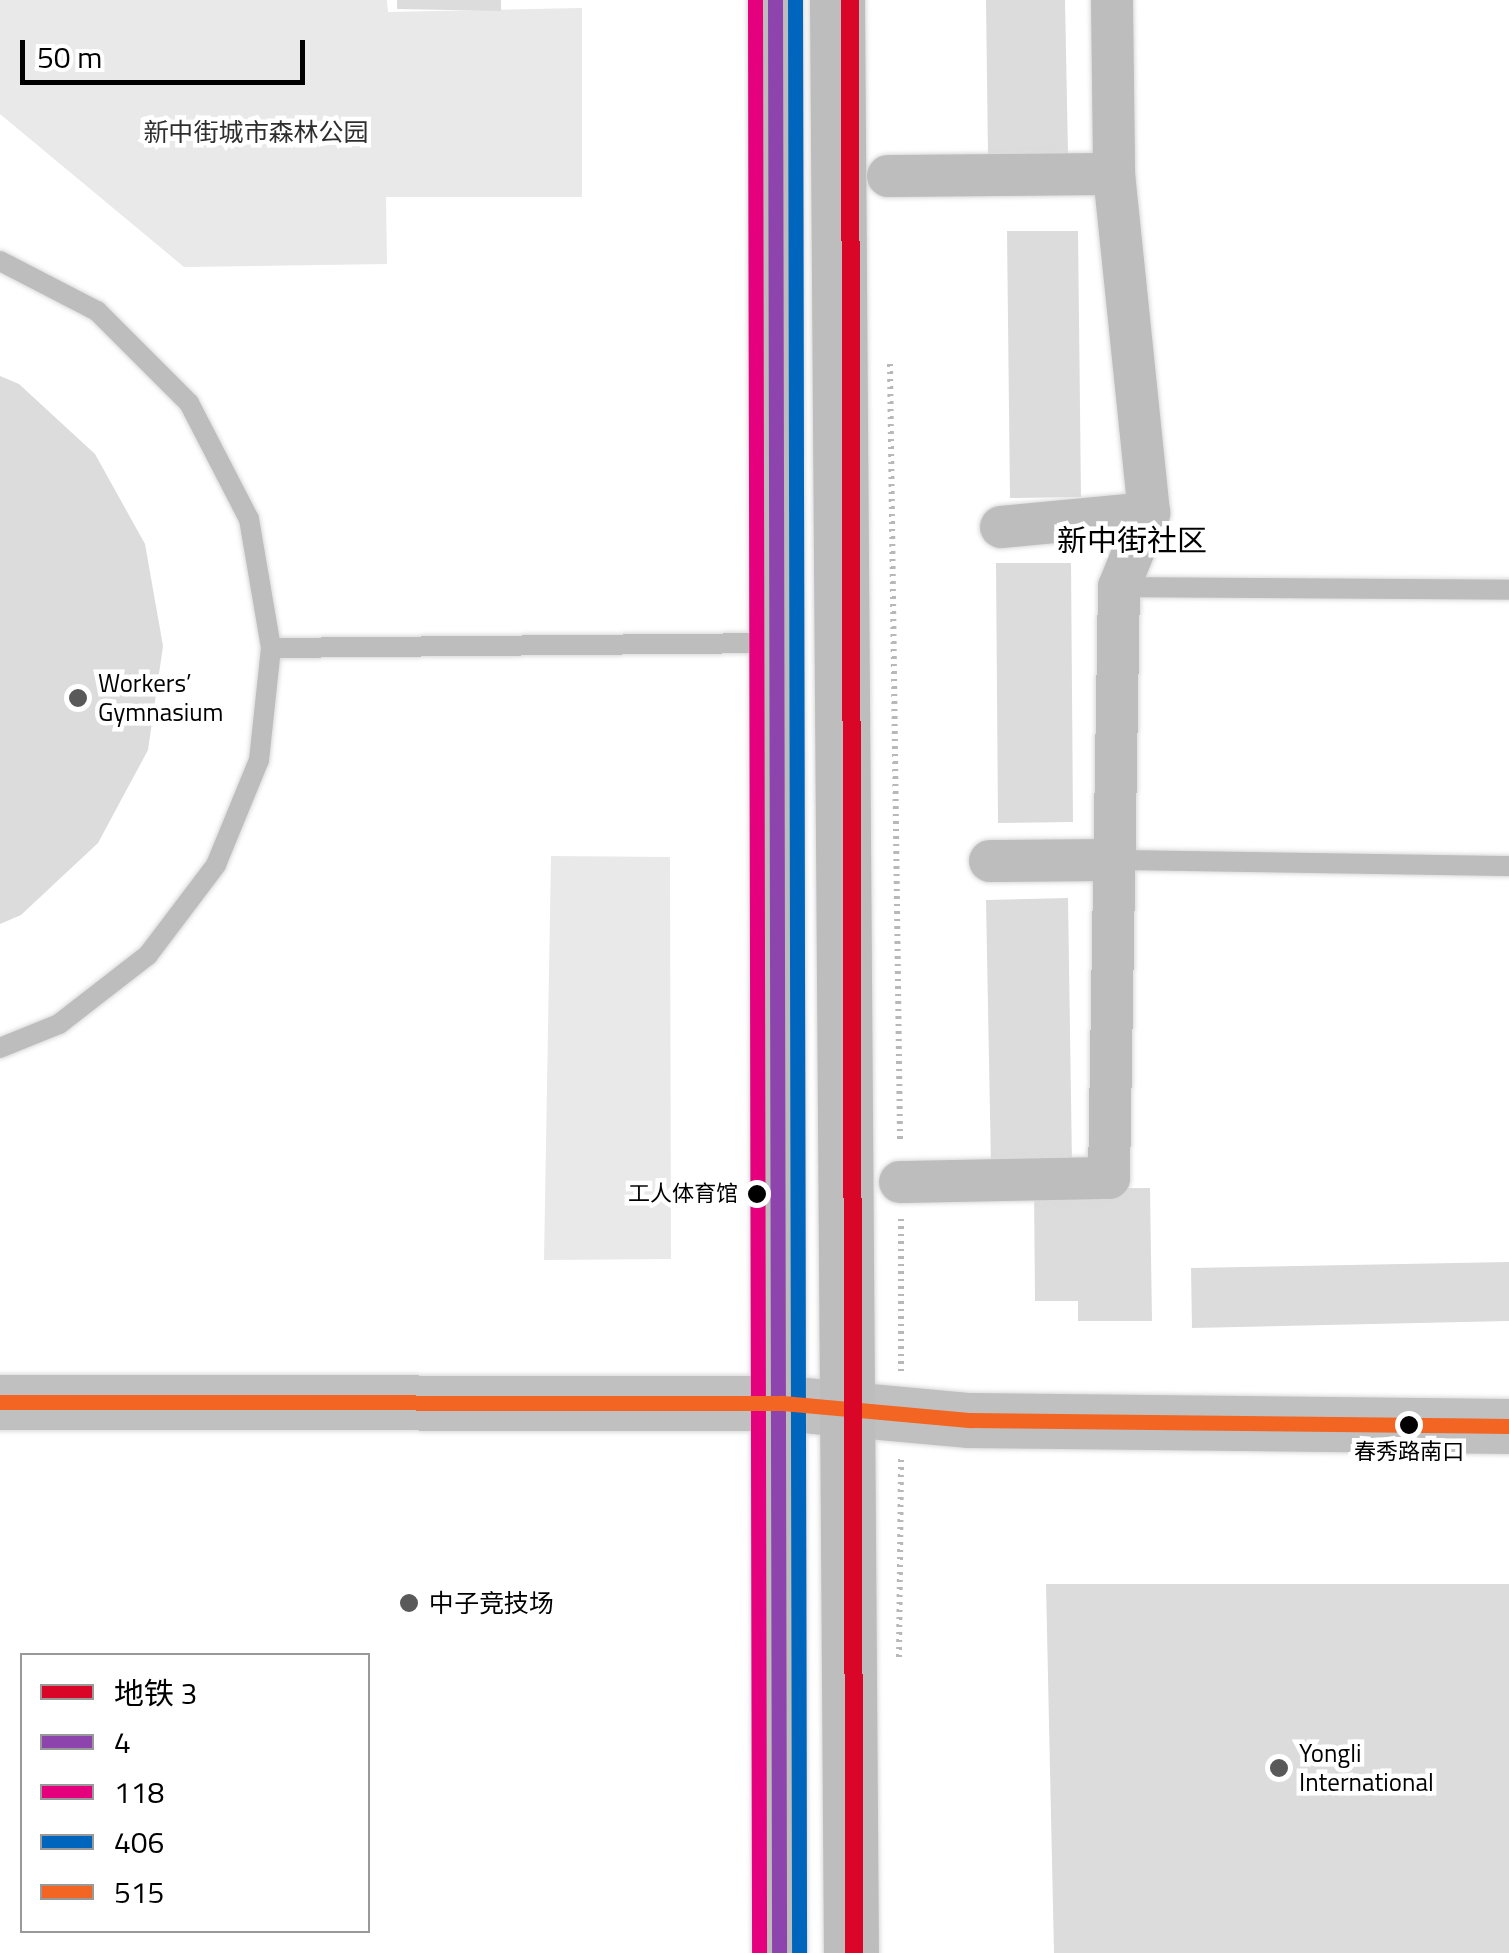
<!DOCTYPE html>
<html>
<head>
<meta charset="utf-8">
<style>
	body { margin:0 }
	#map { position:relative; width:1509px; height:1953px; overflow:hidden; background:#fff; font-family:"Titillium Web","Noto Sans SC",sans-serif }
	div>[style] { position:absolute }
	.green>* { inset:0; background:#e9e9e9 }
	.building>* { inset:0; background:#dcdcdc }
	.path>* { height:6px; margin-top:-3px; transform-origin:0; background:repeating-linear-gradient(90deg,#b8b8b8 0 2.5px,transparent 0 7.5px) }
	.roads { filter:drop-shadow(0 0 2px #dbdbdb) drop-shadow(0 0 2px #dbdbdb) }
	.lane>* { height:20px; margin:-10px; padding:0 10px; transform-origin:10px; border-radius:10px; background:#bdbdbd }
	.street>* { height:42px; margin:-21px; padding:0 21px; transform-origin:21px; border-radius:21px; background:#bdbdbd }
	.secondary>* { height:55px; margin:-27.5px; padding:0 27.5px; transform-origin:27.5px; border-radius:27.5px; background:#c0c0c0 }
	.primary>* { height:55px; margin:-27.5px; padding:0 27.5px; transform-origin:27.5px; border-radius:27.5px; background:#bdbdbd }
	.bus-1>* { height:15px; margin:-7.5px; padding:0 7.5px; transform-origin:7.5px; border-radius:7.5px; background:#8e44ad }
	.bus-2>* { height:15px; margin:-7.5px; padding:0 7.5px; transform-origin:7.5px; border-radius:7.5px; background:#e5007d }
	.bus-3>* { height:15px; margin:-7.5px; padding:0 7.5px; transform-origin:7.5px; border-radius:7.5px; background:#0065bd }
	.bus-4>* { height:15px; margin:-7.5px; padding:0 7.5px; transform-origin:7.5px; border-radius:7.5px; background:#f26522 }
	.metro-1>* { height:18px; margin:-9px; padding:0 9px; transform-origin:9px; border-radius:9px; background:#d90627 }
	.dots>* { width:28px; height:28px; translate:-50% -50%; box-sizing:border-box; border:5px solid #fff; border-radius:50% }
	span { translate:-50% -50%; white-space:nowrap; text-align:center; line-height:1.15; -webkit-text-stroke:9px #fff; paint-order:stroke }
	.bus-label { font-size:22px; color:#000 }
	.right { translate:-100% -50%; text-align:right }
	.park-label { font-size:25px; color:#2e2e2e }
	.poi-label { font-size:25px; color:#000 }
	.left { translate:0 -50%; text-align:left }
	.quarter-label { font-size:30px; color:#000 }
	.legend { position:absolute; left:20px; top:1653px; width:350px; height:280px; box-sizing:border-box; background:#fff; border:2px solid #999; margin:0; padding:12px 18px; list-style:none; font-size:30px; color:#000 }
	.legend li { display:flex; align-items:center; gap:20px; height:50px }
	.legend b { width:50px; border:2px solid #999 }
	.scale { position:absolute; left:20px; top:40px; width:285px; height:45px; box-sizing:border-box; border:5px solid #000; border-top:0; padding-left:12px; font-size:30px; line-height:35px; white-space:nowrap; color:#000; -webkit-text-stroke:8px #fff; paint-order:stroke }
</style>
</head>
<body>
<div id="map">
	<div class="green">
		<i style="clip-path:polygon(0 0,387px 0,388px 12px,582px 8px,582px 197px,386px 197px,387px 264px,184px 267px,0 114px)"></i>
		<i style="clip-path:polygon(551px 856px,670px 857px,671px 1259px,544px 1260px)"></i>
	</div>
	<div class="building">
		<i style="clip-path:polygon(397px 0,501px 0,501px 11px,397px 9px)"></i>
		<i style="clip-path:polygon(986px 0,1065px 0,1068px 154px,988px 155px)"></i>
		<i style="clip-path:polygon(1007px 231px,1078px 231px,1081px 497px,1010px 498px)"></i>
		<i style="clip-path:polygon(0 376px,19px 384px,95px 454px,145px 544px,163px 646px,148px 750px,98px 843px,21px 915px,0 924px)"></i>
		<i style="clip-path:polygon(996px 563px,1071px 563px,1073px 822px,998px 823px)"></i>
		<i style="clip-path:polygon(1068px 898px,1072px 1165px,991px 1167px,986px 900px)"></i>
		<i style="clip-path:polygon(1150px 1188px,1152px 1321px,1078px 1321px,1078px 1301px,1035px 1301px,1034px 1189px)"></i>
		<i style="clip-path:polygon(1509px 1262px,1509px 1321px,1192px 1328px,1191px 1268px)"></i>
		<i style="clip-path:polygon(1046px 1584px,1509px 1584px,1509px 1953px,1054px 1953px)"></i>
	</div>
	<div class="path">
		<i style="left:890px;top:364px;width:778px;rotate:89.26deg"></i>
		<i style="left:901px;top:1219px;width:153px;rotate:90deg"></i>
		<i style="left:899px;top:1657px;width:198px;rotate:-89.4deg"></i>
	</div>
	<div class="roads">
		<div class="lane">
			<i style="left:0;top:261px;width:109px;rotate:27.3deg"></i>
			<i style="left:97px;top:311px;width:130px;rotate:45deg"></i>
			<i style="left:189px;top:403px;width:131px;rotate:62.7deg"></i>
			<i style="left:249px;top:519px;width:131px;rotate:80.3deg"></i>
			<i style="left:271px;top:648px;width:113px;rotate:96.1deg"></i>
			<i style="left:259px;top:760px;width:113px;rotate:112.3deg"></i>
			<i style="left:216px;top:865px;width:113px;rotate:127.1deg"></i>
			<i style="left:148px;top:955px;width:113px;rotate:142.2deg"></i>
			<i style="left:59px;top:1024px;width:64px;rotate:157.9deg"></i>
			<i style="left:1119px;top:587px;width:390px;rotate:0.4deg"></i>
			<i style="left:271px;top:648px;width:503px;rotate:-0.57deg"></i>
			<i style="left:1116px;top:860px;width:393px;rotate:0.9deg"></i>
		</div>
		<div class="street">
			<i style="left:1112px;top:0;width:174px;rotate:89.3deg"></i>
			<i style="left:888px;top:176px;width:226px;rotate:-0.5deg"></i>
			<i style="left:1114px;top:174px;width:341px;rotate:84.1deg"></i>
			<i style="left:1149px;top:513px;width:80px;rotate:112.1deg"></i>
			<i style="left:1119px;top:587px;width:591px;rotate:90.97deg"></i>
			<i style="left:1109px;top:1178px;width:209px;rotate:178.9deg"></i>
			<i style="left:1001px;top:527px;width:149px;rotate:-5.4deg"></i>
			<i style="left:990px;top:861px;width:126px;rotate:-0.5deg"></i>
		</div>
		<div class="secondary">
			<i style="left:0;top:1402px;width:782px;rotate:0.07deg"></i>
			<i style="left:782px;top:1403px;width:188px;rotate:5.2deg"></i>
			<i style="left:969px;top:1420px;width:540px;rotate:0.64deg"></i>
		</div>
		<div class="primary">
			<i style="left:775px;top:0;width:1953px;rotate:89.88deg"></i>
			<i style="left:837px;top:0;width:1953px;rotate:89.59deg"></i>
		</div>
	</div>
	<div class="bus-1">
		<i style="left:775px;top:0;width:1953px;rotate:89.88deg"></i>
	</div>
	<div class="bus-2">
		<i style="left:755px;top:0;width:1953px;rotate:89.88deg"></i>
	</div>
	<div class="bus-3">
		<i style="left:795px;top:0;width:1953px;rotate:89.88deg"></i>
	</div>
	<div class="bus-4">
		<i style="left:0;top:1402px;width:782px;rotate:0.07deg"></i>
		<i style="left:782px;top:1403px;width:188px;rotate:5.2deg"></i>
		<i style="left:969px;top:1420px;width:540px;rotate:0.64deg"></i>
	</div>
	<div class="metro-1">
		<i style="left:850px;top:0;width:1953px;rotate:89.88deg"></i>
	</div>
	<div class="dots">
		<i style="left:78px;top:698px;background:#595959"></i>
		<i style="left:757px;top:1194px;background:#000"></i>
		<i style="left:1409px;top:1425px;background:#000"></i>
		<i style="left:409px;top:1603px;background:#595959"></i>
		<i style="left:1279px;top:1768px;background:#595959"></i>
	</div>
	<div class="bus-label">
		<span class="right" style="left:738px;top:1194px">工人体育馆</span>
		<span style="left:1409px;top:1452px">春秀路南口</span>
	</div>
	<div class="park-label">
		<span style="left:256px;top:132px">新中街城市森林公园</span>
	</div>
	<div class="poi-label">
		<span class="left" style="left:98px;top:698px">Workers’<br>Gymnasium</span>
		<span class="left" style="left:429px;top:1603px">中子竞技场</span>
		<span class="left" style="left:1299px;top:1768px">Yongli<br>International</span>
	</div>
	<div class="quarter-label">
		<span style="left:1132px;top:540px">新中街社区</span>
	</div>
	<ul class="legend">
	<li><b style="height:12px;background:#d90627"></b>地铁 3</li>
	<li><b style="height:12px;background:#8e44ad"></b>4</li>
	<li><b style="height:12px;background:#e5007d"></b>118</li>
	<li><b style="height:12px;background:#0065bd"></b>406</li>
	<li><b style="height:12px;background:#f26522"></b>515</li>
	</ul>
	<div class="scale">50 m</div>
</div>
</body>
</html>
